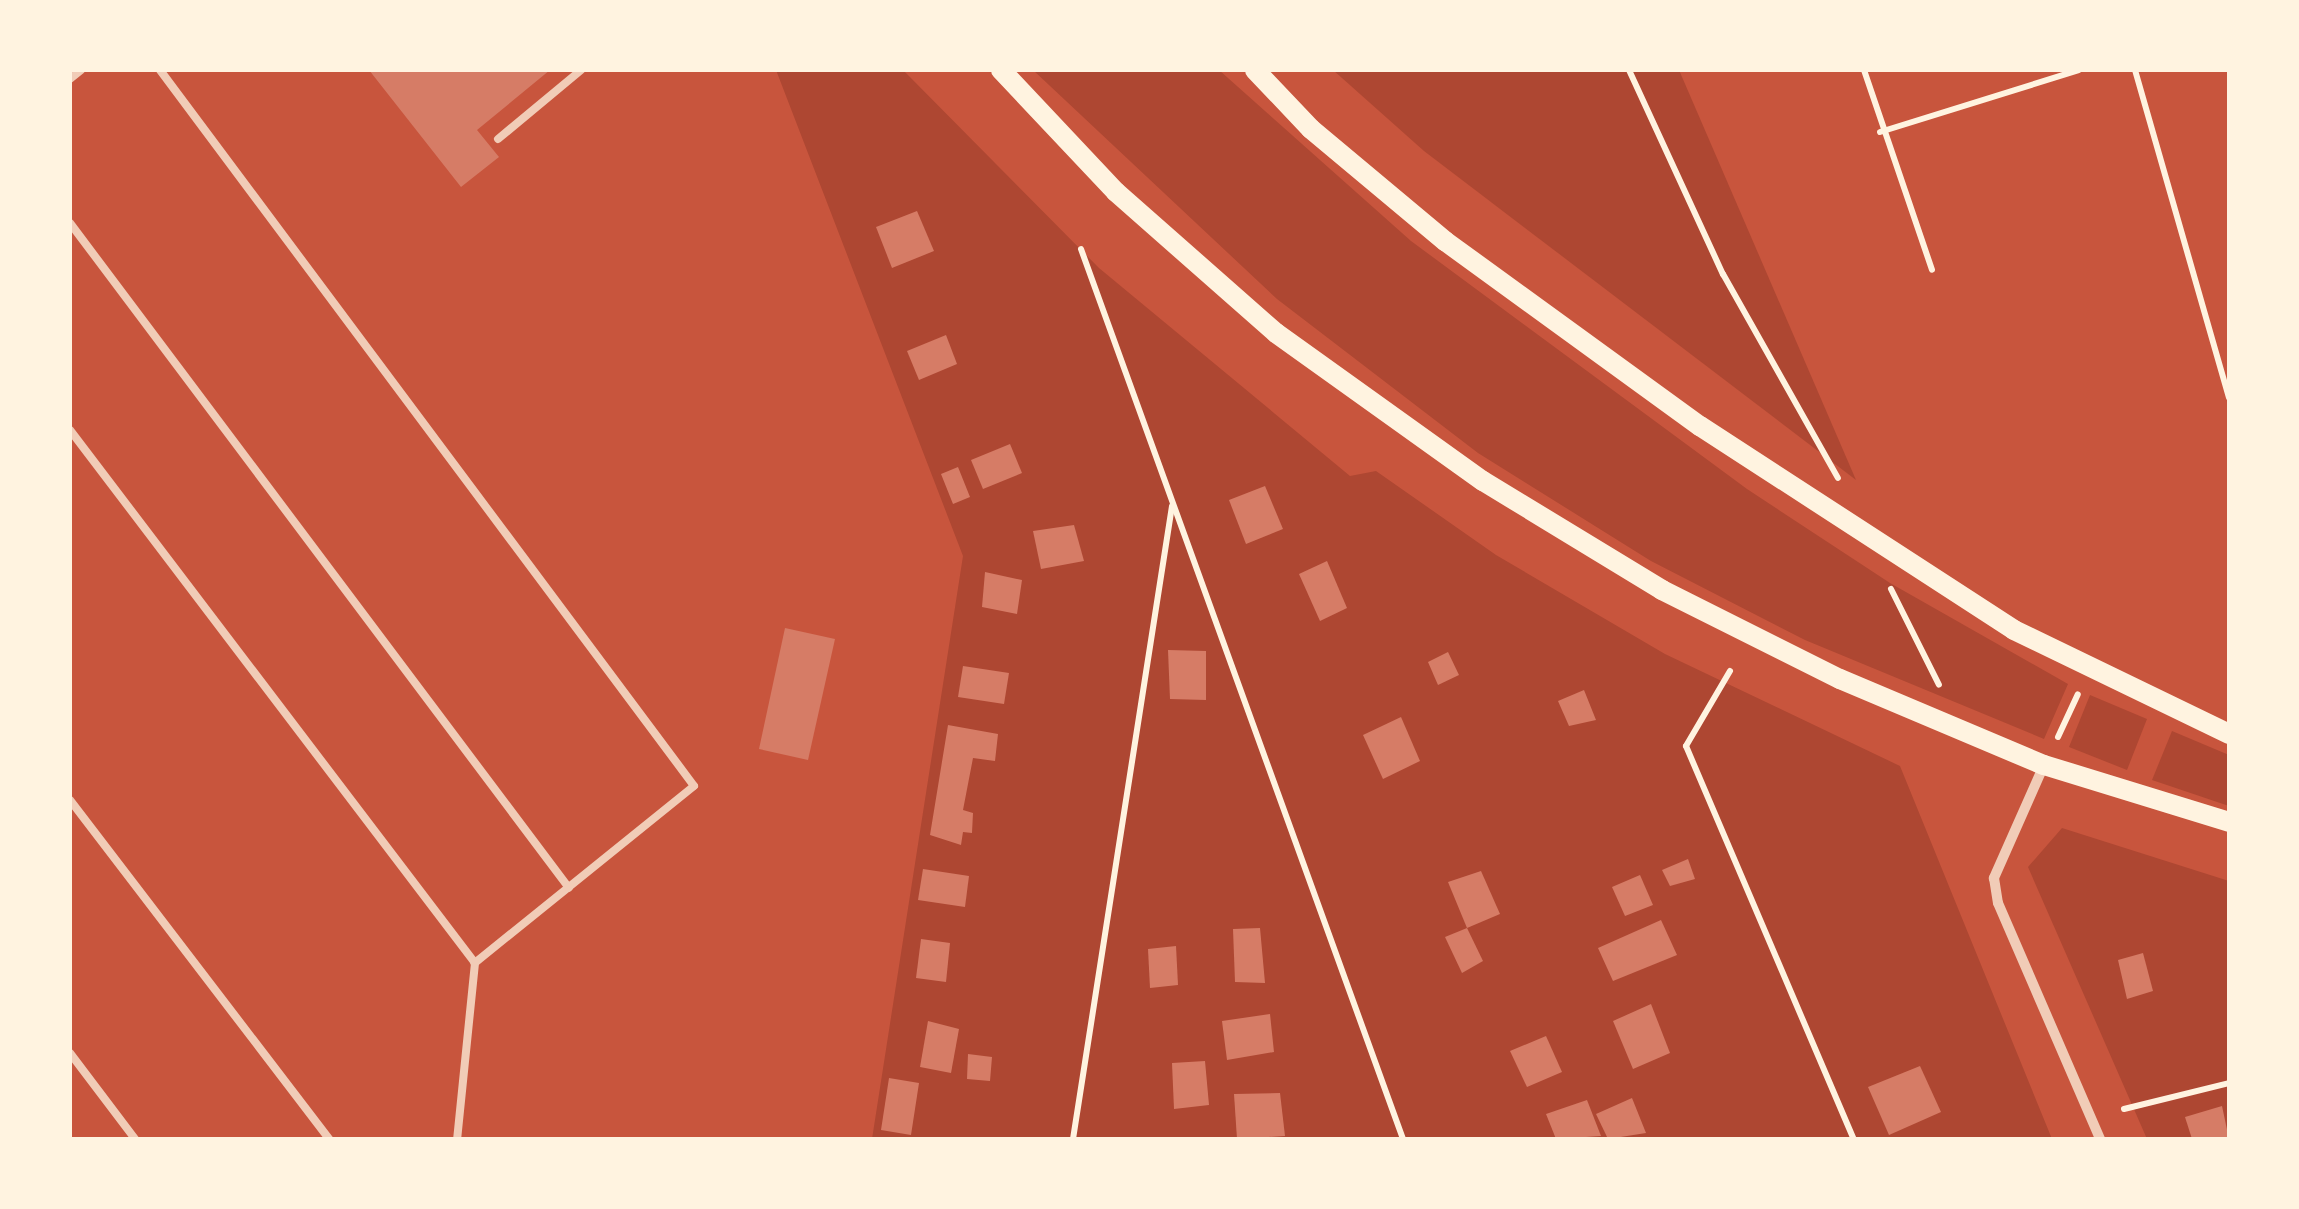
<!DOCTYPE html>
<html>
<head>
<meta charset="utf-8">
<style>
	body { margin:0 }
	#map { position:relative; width:2299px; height:1209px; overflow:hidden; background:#c8553d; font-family:Ubuntu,sans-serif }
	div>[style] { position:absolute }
	.green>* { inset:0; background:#ae4732 }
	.building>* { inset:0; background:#d67c66 }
	.path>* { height:6px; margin:-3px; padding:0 3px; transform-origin:3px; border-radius:3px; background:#fff3e0 }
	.service>* { height:8px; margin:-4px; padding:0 4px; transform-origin:4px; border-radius:4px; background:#f1ccb7 }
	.minor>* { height:10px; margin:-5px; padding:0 5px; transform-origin:5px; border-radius:5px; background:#f1ccb7 }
	.secondary>* { height:20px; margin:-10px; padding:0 10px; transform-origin:10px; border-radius:10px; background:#fff3e0 }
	span { translate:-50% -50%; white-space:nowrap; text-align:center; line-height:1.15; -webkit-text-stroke:8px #fff3e0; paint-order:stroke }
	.frame { position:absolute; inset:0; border:72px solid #fff3e0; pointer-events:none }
</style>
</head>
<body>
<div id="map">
	<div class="green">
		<i style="clip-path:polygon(776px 70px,903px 70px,1099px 268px,1350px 476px,1376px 471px,1496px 555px,1665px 654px,1900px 766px,2052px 1139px,872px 1139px,963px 556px)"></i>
		<i style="clip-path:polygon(1033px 70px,1219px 70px,1411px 241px,1747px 489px,1890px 583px,2068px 684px,2044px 739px,1805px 640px,1651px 561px,1478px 453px,1277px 299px)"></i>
		<i style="clip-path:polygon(1333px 70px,1679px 70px,1856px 480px,1424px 151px)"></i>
		<i style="clip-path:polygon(2090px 695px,2147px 719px,2127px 770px,2069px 747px)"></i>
		<i style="clip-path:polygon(2172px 731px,2229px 755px,2229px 806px,2152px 780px)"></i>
		<i style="clip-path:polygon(2062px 828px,2229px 881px,2229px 1139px,2147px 1139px,2028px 867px)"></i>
	</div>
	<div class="building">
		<i style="clip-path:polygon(369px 70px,550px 70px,477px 130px,499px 157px,461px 187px)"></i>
		<i style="clip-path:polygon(917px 211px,934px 251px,892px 268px,876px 227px)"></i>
		<i style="clip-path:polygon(946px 335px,957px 364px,919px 380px,907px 351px)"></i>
		<i style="clip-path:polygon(1010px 444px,1022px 473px,983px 489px,971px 460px)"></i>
		<i style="clip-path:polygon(958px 467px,970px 497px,953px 504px,941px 474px)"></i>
		<i style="clip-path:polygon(1265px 486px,1283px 529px,1246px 544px,1229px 500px)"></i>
		<i style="clip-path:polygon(1074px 525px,1084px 561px,1041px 569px,1033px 531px)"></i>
		<i style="clip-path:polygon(1327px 561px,1347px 608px,1320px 621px,1299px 574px)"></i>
		<i style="clip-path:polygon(985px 572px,1022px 580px,1017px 614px,982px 607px)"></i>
		<i style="clip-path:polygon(785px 628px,835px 639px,808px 760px,759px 749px)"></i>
		<i style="clip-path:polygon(1168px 650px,1206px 651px,1206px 700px,1170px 699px)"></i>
		<i style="clip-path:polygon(1448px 652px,1459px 675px,1438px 685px,1428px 662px)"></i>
		<i style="clip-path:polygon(963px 666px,1009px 673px,1004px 704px,958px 697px)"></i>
		<i style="clip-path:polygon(1584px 690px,1596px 720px,1569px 726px,1558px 701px)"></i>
		<i style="clip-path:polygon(1401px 717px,1420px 761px,1383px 779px,1363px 735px)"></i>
		<i style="clip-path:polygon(948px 725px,998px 734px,995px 761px,973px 758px,963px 810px,973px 813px,972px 833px,963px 832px,961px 845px,930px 835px)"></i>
		<i style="clip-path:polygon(1688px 859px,1695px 879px,1670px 886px,1662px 870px)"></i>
		<i style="clip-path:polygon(923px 869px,969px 876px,965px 907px,918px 900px)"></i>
		<i style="clip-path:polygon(1481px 871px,1500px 914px,1467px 928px,1448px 882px)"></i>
		<i style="clip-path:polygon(1640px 875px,1653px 905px,1625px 916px,1612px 887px)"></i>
		<i style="clip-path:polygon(1661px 920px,1677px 955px,1613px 981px,1598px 948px)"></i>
		<i style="clip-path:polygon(1260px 928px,1265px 983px,1235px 982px,1233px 929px)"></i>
		<i style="clip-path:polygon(1467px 928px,1483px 961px,1462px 973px,1445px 937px)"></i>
		<i style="clip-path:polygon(921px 939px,950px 943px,946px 982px,916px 978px)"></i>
		<i style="clip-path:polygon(1176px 946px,1178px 985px,1150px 988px,1148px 949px)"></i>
		<i style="clip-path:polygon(2143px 953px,2153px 991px,2127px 999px,2118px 960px)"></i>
		<i style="clip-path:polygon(1651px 1004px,1670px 1053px,1633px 1069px,1613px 1021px)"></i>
		<i style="clip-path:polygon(1270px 1014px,1274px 1052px,1227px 1060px,1222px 1021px)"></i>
		<i style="clip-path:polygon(928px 1021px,959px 1029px,951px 1073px,920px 1067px)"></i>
		<i style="clip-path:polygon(1546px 1036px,1562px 1072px,1527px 1087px,1510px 1051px)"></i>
		<i style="clip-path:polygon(968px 1054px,992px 1057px,990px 1081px,967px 1079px)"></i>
		<i style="clip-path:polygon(1205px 1061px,1209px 1105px,1174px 1109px,1172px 1063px)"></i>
		<i style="clip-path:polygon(1920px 1066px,1941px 1112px,1889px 1135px,1868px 1087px)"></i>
		<i style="clip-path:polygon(889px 1078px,919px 1083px,911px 1135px,881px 1130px)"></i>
		<i style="clip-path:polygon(1280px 1093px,1285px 1136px,1237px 1139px,1234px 1094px)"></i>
		<i style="clip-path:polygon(1632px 1098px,1646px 1133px,1608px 1139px,1596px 1114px)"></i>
		<i style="clip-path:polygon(1587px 1100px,1601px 1136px,1556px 1139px,1546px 1114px)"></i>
		<i style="clip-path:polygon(2222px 1106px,2229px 1139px,2192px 1139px,2185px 1117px)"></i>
	</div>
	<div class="path">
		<i style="left:1629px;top:70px;width:225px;rotate:65.3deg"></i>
		<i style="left:1723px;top:274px;width:234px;rotate:60.6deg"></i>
		<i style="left:1864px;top:70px;width:211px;rotate:71.2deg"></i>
		<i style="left:2135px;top:70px;width:341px;rotate:74deg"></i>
		<i style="left:1880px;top:132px;width:208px;rotate:-17.3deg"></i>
		<i style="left:1081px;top:249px;width:946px;rotate:70.11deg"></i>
		<i style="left:1891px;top:589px;width:107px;rotate:63.4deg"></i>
		<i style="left:1730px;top:671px;width:87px;rotate:120.4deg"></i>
		<i style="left:1686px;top:746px;width:427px;rotate:66.9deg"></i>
		<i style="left:2058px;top:737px;width:47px;rotate:-65.1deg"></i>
		<i style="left:2124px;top:1109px;width:108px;rotate:-13.9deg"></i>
		<i style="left:1073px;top:1139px;width:641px;rotate:-81.11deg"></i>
	</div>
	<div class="service">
		<i style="left:160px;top:70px;width:893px;rotate:53.28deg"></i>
		<i style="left:694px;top:786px;width:282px;rotate:141.1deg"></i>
		<i style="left:475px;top:963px;width:177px;rotate:95.8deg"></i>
		<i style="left:70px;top:79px;width:14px;rotate:-39deg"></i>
		<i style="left:498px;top:139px;width:108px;rotate:-39.7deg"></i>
		<i style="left:70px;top:223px;width:831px;rotate:53.12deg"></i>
		<i style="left:70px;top:430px;width:669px;rotate:52.77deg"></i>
		<i style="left:70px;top:800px;width:427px;rotate:52.6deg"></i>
		<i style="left:70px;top:1053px;width:108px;rotate:52.9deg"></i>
	</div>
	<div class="minor">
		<i style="left:2044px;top:765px;width:124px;rotate:113.9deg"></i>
		<i style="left:1994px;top:878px;width:25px;rotate:81deg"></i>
		<i style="left:1998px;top:903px;width:257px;rotate:66.6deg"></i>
	</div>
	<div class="secondary">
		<i style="left:1001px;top:70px;width:168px;rotate:46.7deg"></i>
		<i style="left:1116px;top:192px;width:213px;rotate:41.4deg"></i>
		<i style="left:1276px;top:333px;width:254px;rotate:35.6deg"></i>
		<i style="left:1483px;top:481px;width:210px;rotate:31.3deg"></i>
		<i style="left:1662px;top:590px;width:199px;rotate:26.6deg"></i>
		<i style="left:1840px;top:679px;width:221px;rotate:22.9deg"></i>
		<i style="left:2044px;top:765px;width:194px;rotate:17.1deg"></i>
		<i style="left:1255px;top:70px;width:81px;rotate:46.5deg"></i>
		<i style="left:1311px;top:129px;width:175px;rotate:39.9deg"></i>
		<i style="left:1445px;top:241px;width:315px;rotate:36deg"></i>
		<i style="left:1700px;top:426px;width:374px;rotate:33deg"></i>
		<i style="left:2014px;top:630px;width:239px;rotate:25.8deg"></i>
	</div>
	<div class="frame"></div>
</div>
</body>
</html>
